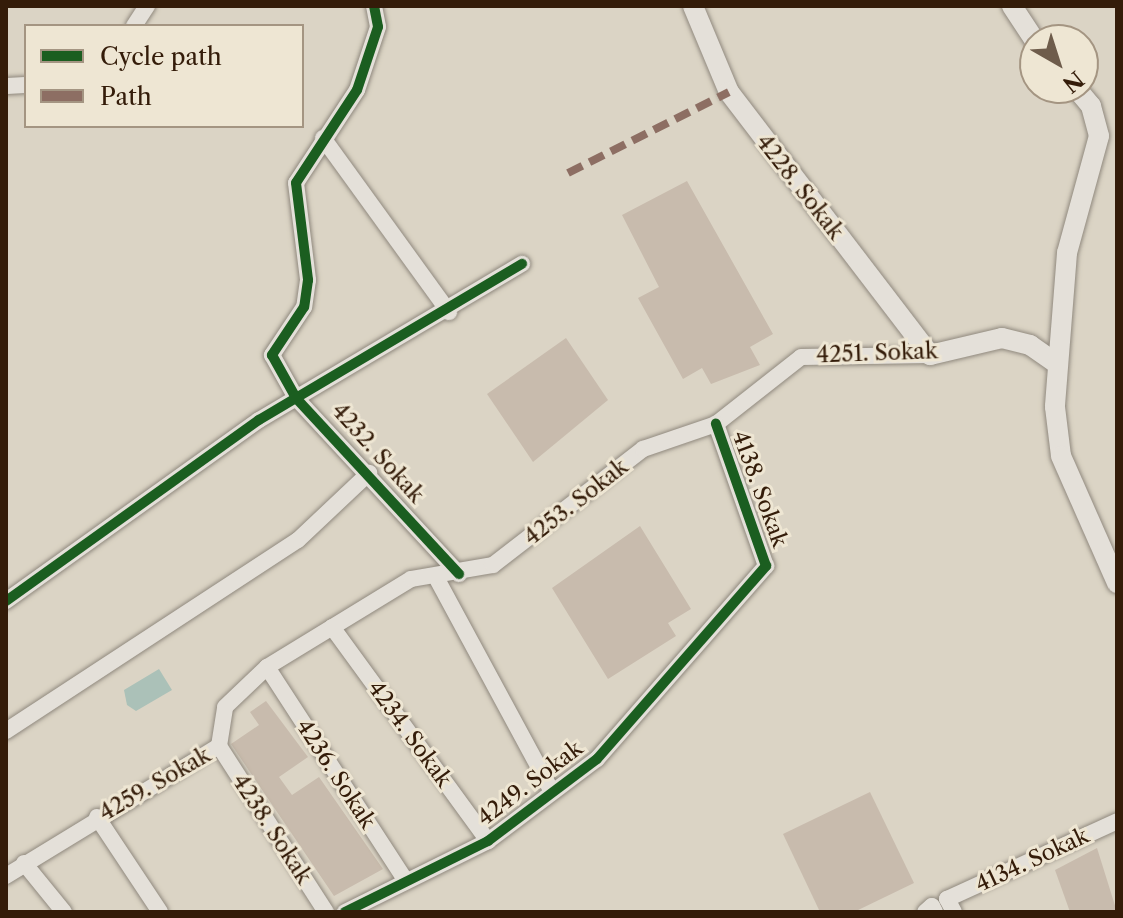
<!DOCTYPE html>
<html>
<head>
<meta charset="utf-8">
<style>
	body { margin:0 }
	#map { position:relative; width:1123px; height:918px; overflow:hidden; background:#dbd4c5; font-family:"Libre Caslon Text",serif }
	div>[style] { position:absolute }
	.water>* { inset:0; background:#abc1b8 }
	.building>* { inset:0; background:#c8bbad }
	.roads { filter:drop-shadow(0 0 2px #90897e) drop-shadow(0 0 2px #90897e) }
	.minor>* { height:16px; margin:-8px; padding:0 8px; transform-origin:8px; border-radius:8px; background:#e4e0d9 }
	.tertiary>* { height:20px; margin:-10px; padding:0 10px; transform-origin:10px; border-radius:10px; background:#e4e0d9 }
	.quiet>* { height:8px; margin-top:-4px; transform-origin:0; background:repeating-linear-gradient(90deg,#8d6e63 0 16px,transparent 0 24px) }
	.cycleway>* { height:10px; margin:-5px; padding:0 5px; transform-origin:5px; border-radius:5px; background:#1b5e20 }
	span { translate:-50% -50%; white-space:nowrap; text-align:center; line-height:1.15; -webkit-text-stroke:6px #eee6d3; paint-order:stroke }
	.street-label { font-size:22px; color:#341c09 }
	.frame { position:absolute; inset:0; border:8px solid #341c09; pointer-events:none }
	.legend { position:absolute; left:24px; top:24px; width:280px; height:104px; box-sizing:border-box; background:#eee6d3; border:2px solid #a49582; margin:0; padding:10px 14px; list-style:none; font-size:24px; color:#341c09 }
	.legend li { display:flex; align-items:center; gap:16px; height:40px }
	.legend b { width:40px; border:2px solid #a49582 }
	.north { position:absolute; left:1019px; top:24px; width:80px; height:80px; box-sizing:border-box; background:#eee6d3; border:2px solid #a49582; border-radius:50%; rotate:141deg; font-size:22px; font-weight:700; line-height:32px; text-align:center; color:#341c09 }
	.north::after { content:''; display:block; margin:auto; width:28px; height:36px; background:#6e5c4b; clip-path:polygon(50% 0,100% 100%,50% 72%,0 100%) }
</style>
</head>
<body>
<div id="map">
	<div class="water">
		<i style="clip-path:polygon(159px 669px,172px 690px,136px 711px,127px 705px,124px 690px)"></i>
	</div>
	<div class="building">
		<i style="clip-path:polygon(687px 181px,773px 334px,750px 347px,760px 365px,711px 384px,702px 368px,683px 379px,638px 298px,659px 287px,622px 215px)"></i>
		<i style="clip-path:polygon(566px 338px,608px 400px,533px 462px,487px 394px)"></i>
		<i style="clip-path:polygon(640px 526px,691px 609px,668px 623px,676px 636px,608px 679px,552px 588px)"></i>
		<i style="clip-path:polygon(266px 701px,308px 757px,279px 777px,292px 795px,319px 777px,383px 869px,334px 896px,231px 744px,259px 725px,250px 712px)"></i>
		<i style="clip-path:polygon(870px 792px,914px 883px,854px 912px,820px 912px,783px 834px)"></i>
		<i style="clip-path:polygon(1097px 848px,1117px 912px,1070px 912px,1055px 870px)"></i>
	</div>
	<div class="roads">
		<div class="minor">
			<i style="left:374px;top:6px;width:21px;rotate:79deg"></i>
			<i style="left:378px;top:27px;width:66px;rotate:108.4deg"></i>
			<i style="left:357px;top:90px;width:111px;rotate:123.3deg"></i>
			<i style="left:296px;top:183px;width:98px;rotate:82.9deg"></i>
			<i style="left:308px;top:280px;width:27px;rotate:98deg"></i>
			<i style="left:304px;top:307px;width:58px;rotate:123.7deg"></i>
			<i style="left:272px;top:355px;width:49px;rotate:60.8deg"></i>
			<i style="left:296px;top:398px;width:240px;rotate:47.2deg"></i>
			<i style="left:134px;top:26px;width:24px;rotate:-57deg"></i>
			<i style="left:6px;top:86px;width:20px;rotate:-3deg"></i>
			<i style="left:323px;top:138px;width:215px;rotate:54.1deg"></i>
			<i style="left:716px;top:424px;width:108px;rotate:-38.2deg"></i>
			<i style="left:801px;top:357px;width:129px;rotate:-0.9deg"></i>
			<i style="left:437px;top:579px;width:242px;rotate:61.6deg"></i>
			<i style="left:6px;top:601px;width:311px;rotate:-35.6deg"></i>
			<i style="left:259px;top:420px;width:306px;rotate:-30.7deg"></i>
			<i style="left:332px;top:627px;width:265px;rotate:53.9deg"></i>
			<i style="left:267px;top:667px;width:255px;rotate:57deg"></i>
			<i style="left:6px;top:731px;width:349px;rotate:-33.2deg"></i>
			<i style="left:298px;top:540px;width:98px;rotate:-43.3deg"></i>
			<i style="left:219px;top:746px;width:39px;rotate:-81deg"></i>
			<i style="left:225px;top:707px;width:58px;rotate:-43.6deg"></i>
			<i style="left:267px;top:667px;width:169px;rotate:-31.4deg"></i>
			<i style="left:411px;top:579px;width:83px;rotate:-9.7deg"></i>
			<i style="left:493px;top:565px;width:190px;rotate:-37.7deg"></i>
			<i style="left:643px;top:449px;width:77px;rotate:-18.9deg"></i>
			<i style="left:219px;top:746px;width:197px;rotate:57.2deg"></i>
			<i style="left:97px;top:817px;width:114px;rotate:56.4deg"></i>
			<i style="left:24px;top:863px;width:63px;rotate:50.8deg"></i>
			<i style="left:6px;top:876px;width:250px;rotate:-31.4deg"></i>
			<i style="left:345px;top:912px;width:160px;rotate:-26.4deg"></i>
			<i style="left:488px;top:841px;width:136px;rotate:-37deg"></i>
			<i style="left:597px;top:759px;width:257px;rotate:-48.8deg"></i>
			<i style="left:766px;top:566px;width:151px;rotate:-109.4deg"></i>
			<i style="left:925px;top:912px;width:9px;rotate:-41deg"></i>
			<i style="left:932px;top:906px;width:7px;rotate:63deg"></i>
			<i style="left:954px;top:912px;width:15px;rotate:-118deg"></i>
			<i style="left:947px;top:899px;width:187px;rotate:-24.6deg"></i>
		</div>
		<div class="tertiary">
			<i style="left:693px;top:6px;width:93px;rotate:67.3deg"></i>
			<i style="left:729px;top:92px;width:331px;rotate:52.6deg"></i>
			<i style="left:930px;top:355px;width:74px;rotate:-13.3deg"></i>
			<i style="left:1002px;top:338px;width:29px;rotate:14deg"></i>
			<i style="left:1030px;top:345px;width:29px;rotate:35deg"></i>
			<i style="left:1012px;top:6px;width:42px;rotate:56.7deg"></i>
			<i style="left:1076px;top:88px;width:23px;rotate:50deg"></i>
			<i style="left:1091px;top:106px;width:31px;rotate:75deg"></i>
			<i style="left:1099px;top:136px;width:121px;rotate:105.3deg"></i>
			<i style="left:1067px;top:253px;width:154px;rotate:94.5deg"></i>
			<i style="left:1055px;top:407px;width:49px;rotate:83deg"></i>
			<i style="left:1061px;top:456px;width:139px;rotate:66.2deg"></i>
		</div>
	</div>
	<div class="quiet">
		<i style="left:568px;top:173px;width:180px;rotate:-26.7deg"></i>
	</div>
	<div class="cycleway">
		<i style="left:374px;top:6px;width:21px;rotate:79deg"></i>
		<i style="left:378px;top:27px;width:66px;rotate:108.4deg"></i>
		<i style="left:357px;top:90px;width:111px;rotate:123.3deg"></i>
		<i style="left:296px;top:183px;width:98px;rotate:82.9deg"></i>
		<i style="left:308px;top:280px;width:27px;rotate:98deg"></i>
		<i style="left:304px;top:307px;width:58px;rotate:123.7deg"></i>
		<i style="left:272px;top:355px;width:49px;rotate:60.8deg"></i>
		<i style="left:296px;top:398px;width:240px;rotate:47.2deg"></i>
		<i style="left:6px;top:601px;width:311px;rotate:-35.6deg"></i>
		<i style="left:259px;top:420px;width:306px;rotate:-30.7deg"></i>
		<i style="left:345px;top:912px;width:160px;rotate:-26.4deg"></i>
		<i style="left:488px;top:841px;width:136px;rotate:-37deg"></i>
		<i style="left:597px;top:759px;width:257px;rotate:-48.8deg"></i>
		<i style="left:766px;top:566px;width:151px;rotate:-109.4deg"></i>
	</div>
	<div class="street-label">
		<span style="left:800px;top:187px;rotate:52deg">4228. Sokak</span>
		<span style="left:877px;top:353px;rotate:-2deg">4251. Sokak</span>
		<span style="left:378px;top:453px;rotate:48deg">4232. Sokak</span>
		<span style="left:760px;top:489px;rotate:70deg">4138. Sokak</span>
		<span style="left:576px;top:502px;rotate:-38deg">4253. Sokak</span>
		<span style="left:410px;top:734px;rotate:54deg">4234. Sokak</span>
		<span style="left:336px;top:774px;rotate:57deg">4236. Sokak</span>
		<span style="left:530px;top:783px;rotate:-37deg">4249. Sokak</span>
		<span style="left:155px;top:784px;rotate:-30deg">4259. Sokak</span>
		<span style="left:272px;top:829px;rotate:57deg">4238. Sokak</span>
		<span style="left:1032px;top:860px;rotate:-25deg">4134. Sokak</span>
	</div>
	<div class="frame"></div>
	<ul class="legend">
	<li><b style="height:10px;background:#1b5e20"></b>Cycle path</li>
	<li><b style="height:10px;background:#8d6e63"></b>Path</li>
	</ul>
	<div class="north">N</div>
</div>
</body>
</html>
